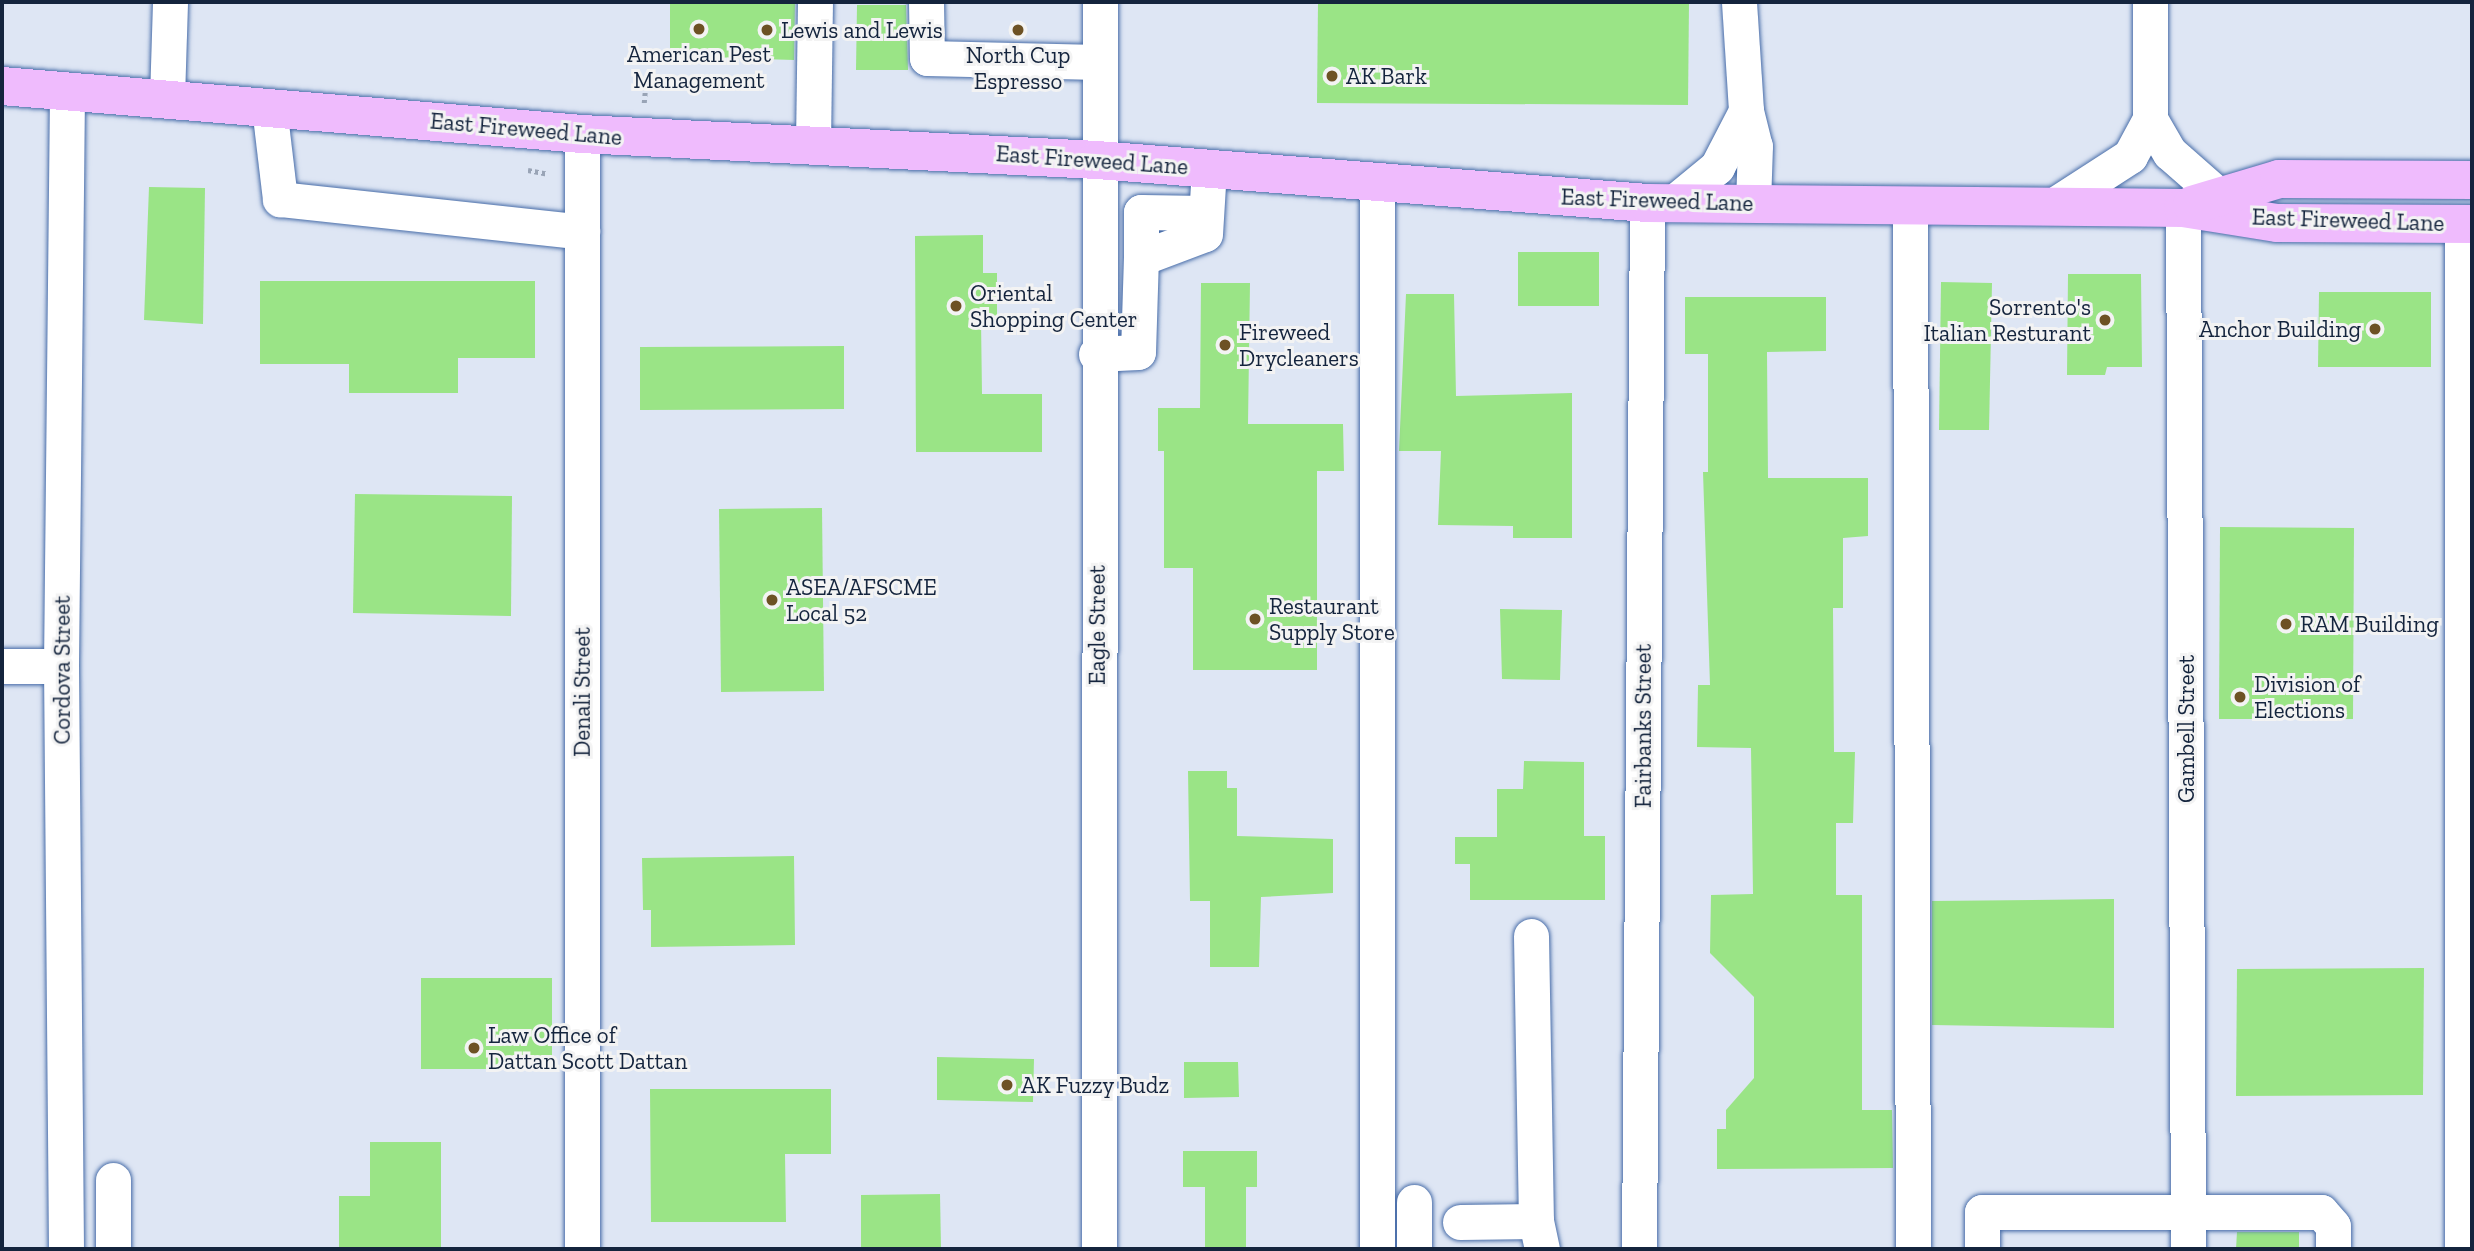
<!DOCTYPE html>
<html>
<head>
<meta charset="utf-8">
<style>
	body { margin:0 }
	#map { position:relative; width:2474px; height:1251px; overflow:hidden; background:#dee6f4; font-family:"Zilla Slab",serif }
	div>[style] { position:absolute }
	.building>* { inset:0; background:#9ae486 }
	.path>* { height:4.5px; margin-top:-2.25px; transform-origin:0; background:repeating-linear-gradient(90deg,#99a4b6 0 3.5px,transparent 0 7px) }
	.roads { filter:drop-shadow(0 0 2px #486da9) drop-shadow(0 0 2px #486da9) }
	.minor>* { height:35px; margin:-17.5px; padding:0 17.5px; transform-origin:17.5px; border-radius:17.5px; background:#fff }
	.major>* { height:38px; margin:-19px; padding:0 19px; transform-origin:19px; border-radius:19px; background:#efbbfd }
	.dots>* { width:19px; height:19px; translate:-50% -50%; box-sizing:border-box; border:4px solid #f3f3f3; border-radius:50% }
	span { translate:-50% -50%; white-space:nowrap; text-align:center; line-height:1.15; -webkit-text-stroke:6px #f3f3f3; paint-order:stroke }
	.poi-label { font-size:23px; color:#14243d }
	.left { translate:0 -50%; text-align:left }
	.right { translate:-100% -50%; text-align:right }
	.street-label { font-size:23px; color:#14243d }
	.frame { position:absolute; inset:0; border:4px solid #14243d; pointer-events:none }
</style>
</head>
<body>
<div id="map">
	<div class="building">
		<i style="clip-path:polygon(670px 2px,795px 2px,794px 60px,670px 56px)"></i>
		<i style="clip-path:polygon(1318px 2px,1689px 2px,1688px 105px,1317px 103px)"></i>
		<i style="clip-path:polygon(857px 5px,906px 5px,908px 70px,856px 70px)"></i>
		<i style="clip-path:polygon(149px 187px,205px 188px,203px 324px,144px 320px)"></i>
		<i style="clip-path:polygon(983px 235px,983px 273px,997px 273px,997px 320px,981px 320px,982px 394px,1042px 394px,1042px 452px,916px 452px,915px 236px)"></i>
		<i style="clip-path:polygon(1518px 252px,1599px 252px,1599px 306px,1518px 306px)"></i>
		<i style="clip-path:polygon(2068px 274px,2141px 274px,2142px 367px,2107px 367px,2105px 375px,2067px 375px)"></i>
		<i style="clip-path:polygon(260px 281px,535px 281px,535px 358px,458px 358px,458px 393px,349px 393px,349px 364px,260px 364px)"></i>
		<i style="clip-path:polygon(1941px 282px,1992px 283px,1989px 430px,1939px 430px)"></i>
		<i style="clip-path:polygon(1201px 283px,1250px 283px,1248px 424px,1343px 424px,1344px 471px,1317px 471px,1317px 670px,1193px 670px,1193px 568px,1164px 568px,1164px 451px,1158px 451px,1158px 408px,1200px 408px)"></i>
		<i style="clip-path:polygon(2319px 292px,2431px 292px,2431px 367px,2318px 367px)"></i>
		<i style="clip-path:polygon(1406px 294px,1454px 294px,1456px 396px,1572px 393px,1572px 538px,1513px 538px,1513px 526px,1438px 525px,1441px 451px,1399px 451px)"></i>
		<i style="clip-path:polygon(1685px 297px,1826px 297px,1826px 351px,1767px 352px,1768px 478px,1868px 478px,1868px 536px,1843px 538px,1843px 608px,1833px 608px,1834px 752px,1855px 752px,1853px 823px,1836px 823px,1836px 895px,1862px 895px,1862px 1110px,1892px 1110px,1893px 1168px,1717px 1169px,1717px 1129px,1726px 1129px,1726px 1110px,1754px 1078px,1754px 997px,1710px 953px,1711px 895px,1753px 894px,1751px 748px,1697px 747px,1698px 685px,1710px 685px,1703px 472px,1708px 472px,1708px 354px,1685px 354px)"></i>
		<i style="clip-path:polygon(844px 346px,844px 409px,640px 410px,640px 347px)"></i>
		<i style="clip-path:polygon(355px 494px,512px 496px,511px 616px,353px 613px)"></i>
		<i style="clip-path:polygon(822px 508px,824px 691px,721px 692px,719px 509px)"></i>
		<i style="clip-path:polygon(2220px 527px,2354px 528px,2353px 719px,2219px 719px)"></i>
		<i style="clip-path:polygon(1500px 609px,1562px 610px,1560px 680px,1502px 679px)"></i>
		<i style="clip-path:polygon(1524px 761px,1584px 762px,1584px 836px,1605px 836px,1605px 900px,1470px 900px,1470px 864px,1455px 864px,1455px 837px,1497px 837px,1497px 789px,1523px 789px)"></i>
		<i style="clip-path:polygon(1188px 771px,1227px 771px,1227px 788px,1237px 788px,1237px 836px,1333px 839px,1333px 893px,1261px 897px,1259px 967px,1210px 967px,1210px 901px,1190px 901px)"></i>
		<i style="clip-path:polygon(794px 856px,795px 945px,651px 947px,651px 910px,643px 910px,642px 858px)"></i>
		<i style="clip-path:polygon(2114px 899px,2114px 1028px,1932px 1025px,1932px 901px)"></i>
		<i style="clip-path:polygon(2424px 968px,2423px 1095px,2236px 1096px,2237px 969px)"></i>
		<i style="clip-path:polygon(421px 978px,552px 978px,552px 1069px,421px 1069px)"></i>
		<i style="clip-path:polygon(937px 1057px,1034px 1059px,1033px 1102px,937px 1100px)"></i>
		<i style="clip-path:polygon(1184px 1062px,1238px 1062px,1239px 1097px,1184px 1098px)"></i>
		<i style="clip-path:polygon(650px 1089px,831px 1089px,831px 1154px,785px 1154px,786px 1222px,651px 1222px)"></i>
		<i style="clip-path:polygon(370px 1142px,441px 1142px,441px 1249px,339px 1249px,339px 1196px,370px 1196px)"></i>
		<i style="clip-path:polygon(1183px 1151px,1257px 1151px,1257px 1187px,1246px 1187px,1246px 1249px,1205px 1249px,1205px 1187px,1183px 1187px)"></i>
		<i style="clip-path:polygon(940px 1194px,941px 1249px,861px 1249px,861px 1195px)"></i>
		<i style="clip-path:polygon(2237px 1232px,2299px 1232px,2299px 1249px,2236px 1249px)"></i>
	</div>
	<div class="path">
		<i style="left:644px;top:103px;width:12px;rotate:-85deg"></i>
		<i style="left:528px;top:170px;width:20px;rotate:11deg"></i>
	</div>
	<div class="roads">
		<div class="minor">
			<i style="left:926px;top:2px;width:56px;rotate:89deg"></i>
			<i style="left:927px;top:58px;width:172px;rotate:1.3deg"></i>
			<i style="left:1739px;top:2px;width:109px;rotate:86.3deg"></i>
			<i style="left:2150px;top:2px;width:117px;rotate:90deg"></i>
			<i style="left:167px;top:98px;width:96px;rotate:-88.2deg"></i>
			<i style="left:269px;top:107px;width:93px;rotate:83.2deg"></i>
			<i style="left:280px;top:199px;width:304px;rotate:6.2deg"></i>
			<i style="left:582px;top:134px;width:1115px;rotate:90deg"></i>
			<i style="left:813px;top:144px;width:142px;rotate:-89.2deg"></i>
			<i style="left:1673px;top:203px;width:57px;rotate:-39.3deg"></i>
			<i style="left:1717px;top:167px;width:63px;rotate:-62.6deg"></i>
			<i style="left:1746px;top:111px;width:36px;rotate:76deg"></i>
			<i style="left:1755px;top:146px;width:58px;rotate:92deg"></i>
			<i style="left:1910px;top:205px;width:1044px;rotate:89.84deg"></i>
			<i style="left:2051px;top:207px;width:94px;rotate:-32.8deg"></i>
			<i style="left:2130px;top:156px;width:42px;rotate:-61.6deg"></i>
			<i style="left:2150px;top:119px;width:39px;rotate:60deg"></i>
			<i style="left:2170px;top:153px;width:67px;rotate:41.3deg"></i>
			<i style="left:2183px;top:208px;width:1041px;rotate:89.72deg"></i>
			<i style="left:1141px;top:258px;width:46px;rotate:-90deg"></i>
			<i style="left:1141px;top:212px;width:65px;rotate:0.9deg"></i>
			<i style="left:1096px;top:354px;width:42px;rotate:-2.7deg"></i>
			<i style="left:1138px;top:352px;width:94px;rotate:-88.2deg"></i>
			<i style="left:1141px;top:258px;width:68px;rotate:-20.6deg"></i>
			<i style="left:1205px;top:234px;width:66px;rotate:-86.5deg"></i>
			<i style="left:2px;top:666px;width:59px"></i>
			<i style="left:1531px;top:936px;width:285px;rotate:89deg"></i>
			<i style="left:1536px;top:1221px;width:29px;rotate:78deg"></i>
			<i style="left:113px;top:1180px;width:69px;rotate:90deg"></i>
			<i style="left:1460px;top:1222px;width:76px;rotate:-0.8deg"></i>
			<i style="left:66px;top:1249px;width:583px;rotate:-90.49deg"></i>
			<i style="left:61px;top:666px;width:575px;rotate:-89.4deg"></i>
			<i style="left:1099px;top:1249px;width:1247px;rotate:-89.95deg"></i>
			<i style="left:1377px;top:1249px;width:1065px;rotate:-90deg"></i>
			<i style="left:1414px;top:1249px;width:47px;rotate:-90deg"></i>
			<i style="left:1639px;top:1249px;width:1046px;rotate:-89.56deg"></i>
			<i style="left:1982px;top:1249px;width:37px;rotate:-90deg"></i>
			<i style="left:1982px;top:1212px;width:339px"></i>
			<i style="left:2321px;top:1212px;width:18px;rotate:49deg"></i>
			<i style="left:2333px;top:1226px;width:23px;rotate:90deg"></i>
			<i style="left:2462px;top:1249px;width:1026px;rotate:-90deg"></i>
		</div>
		<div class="major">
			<i style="left:2px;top:86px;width:582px;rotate:4.73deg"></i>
			<i style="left:582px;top:134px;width:516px;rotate:2.89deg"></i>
			<i style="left:1097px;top:160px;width:552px;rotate:4.47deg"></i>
			<i style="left:1647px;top:203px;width:536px;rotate:0.53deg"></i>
			<i style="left:2183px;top:208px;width:95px;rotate:9.1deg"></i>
			<i style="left:2277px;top:223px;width:195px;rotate:0.3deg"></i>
			<i style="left:2192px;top:205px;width:91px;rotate:-16.6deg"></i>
			<i style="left:2279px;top:179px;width:193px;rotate:0.3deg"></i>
		</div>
	</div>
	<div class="dots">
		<i style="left:699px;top:29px;background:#6d5224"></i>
		<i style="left:767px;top:30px;background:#6d5224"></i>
		<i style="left:1018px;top:30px;background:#6d5224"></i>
		<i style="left:1332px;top:76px;background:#6d5224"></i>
		<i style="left:956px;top:306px;background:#6d5224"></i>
		<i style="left:2105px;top:320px;background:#6d5224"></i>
		<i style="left:2375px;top:329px;background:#6d5224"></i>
		<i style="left:1225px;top:345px;background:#6d5224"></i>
		<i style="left:772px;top:600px;background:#6d5224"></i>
		<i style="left:1255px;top:619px;background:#6d5224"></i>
		<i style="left:2286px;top:624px;background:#6d5224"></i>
		<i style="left:2240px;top:697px;background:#6d5224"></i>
		<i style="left:474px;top:1048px;background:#6d5224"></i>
		<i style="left:1007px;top:1085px;background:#6d5224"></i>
	</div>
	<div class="poi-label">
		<span class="left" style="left:781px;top:30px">Lewis and Lewis</span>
		<span style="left:699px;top:67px">American Pest<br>Management</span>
		<span style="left:1018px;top:68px">North Cup<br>Espresso</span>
		<span class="left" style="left:1346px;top:76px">AK Bark</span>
		<span class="left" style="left:970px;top:306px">Oriental<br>Shopping Center</span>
		<span class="right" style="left:2091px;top:320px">Sorrento's<br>Italian Resturant</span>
		<span class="right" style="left:2361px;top:329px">Anchor Building</span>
		<span class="left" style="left:1239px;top:345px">Fireweed<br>Drycleaners</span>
		<span class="left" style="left:786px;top:600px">ASEA/AFSCME<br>Local 52</span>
		<span class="left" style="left:1269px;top:619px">Restaurant<br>Supply Store</span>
		<span class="left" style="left:2300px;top:624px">RAM Building</span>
		<span class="left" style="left:2254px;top:697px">Division of<br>Elections</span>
		<span class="left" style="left:488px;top:1048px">Law Office of<br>Dattan Scott Dattan</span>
		<span class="left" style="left:1021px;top:1085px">AK Fuzzy Budz</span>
	</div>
	<div class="street-label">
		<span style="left:526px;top:129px;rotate:5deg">East Fireweed Lane</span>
		<span style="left:1092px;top:160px;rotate:4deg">East Fireweed Lane</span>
		<span style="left:1657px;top:200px;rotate:2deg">East Fireweed Lane</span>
		<span style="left:2348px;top:220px;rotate:2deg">East Fireweed Lane</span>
		<span style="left:1097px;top:625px;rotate:-90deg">Eagle Street</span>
		<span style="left:62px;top:670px;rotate:-90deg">Cordova Street</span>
		<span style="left:582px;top:692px;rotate:-90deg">Denali Street</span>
		<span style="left:1643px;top:726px;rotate:-90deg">Fairbanks Street</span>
		<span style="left:2186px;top:729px;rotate:-90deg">Gambell Street</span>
	</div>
	<div class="frame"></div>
</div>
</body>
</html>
